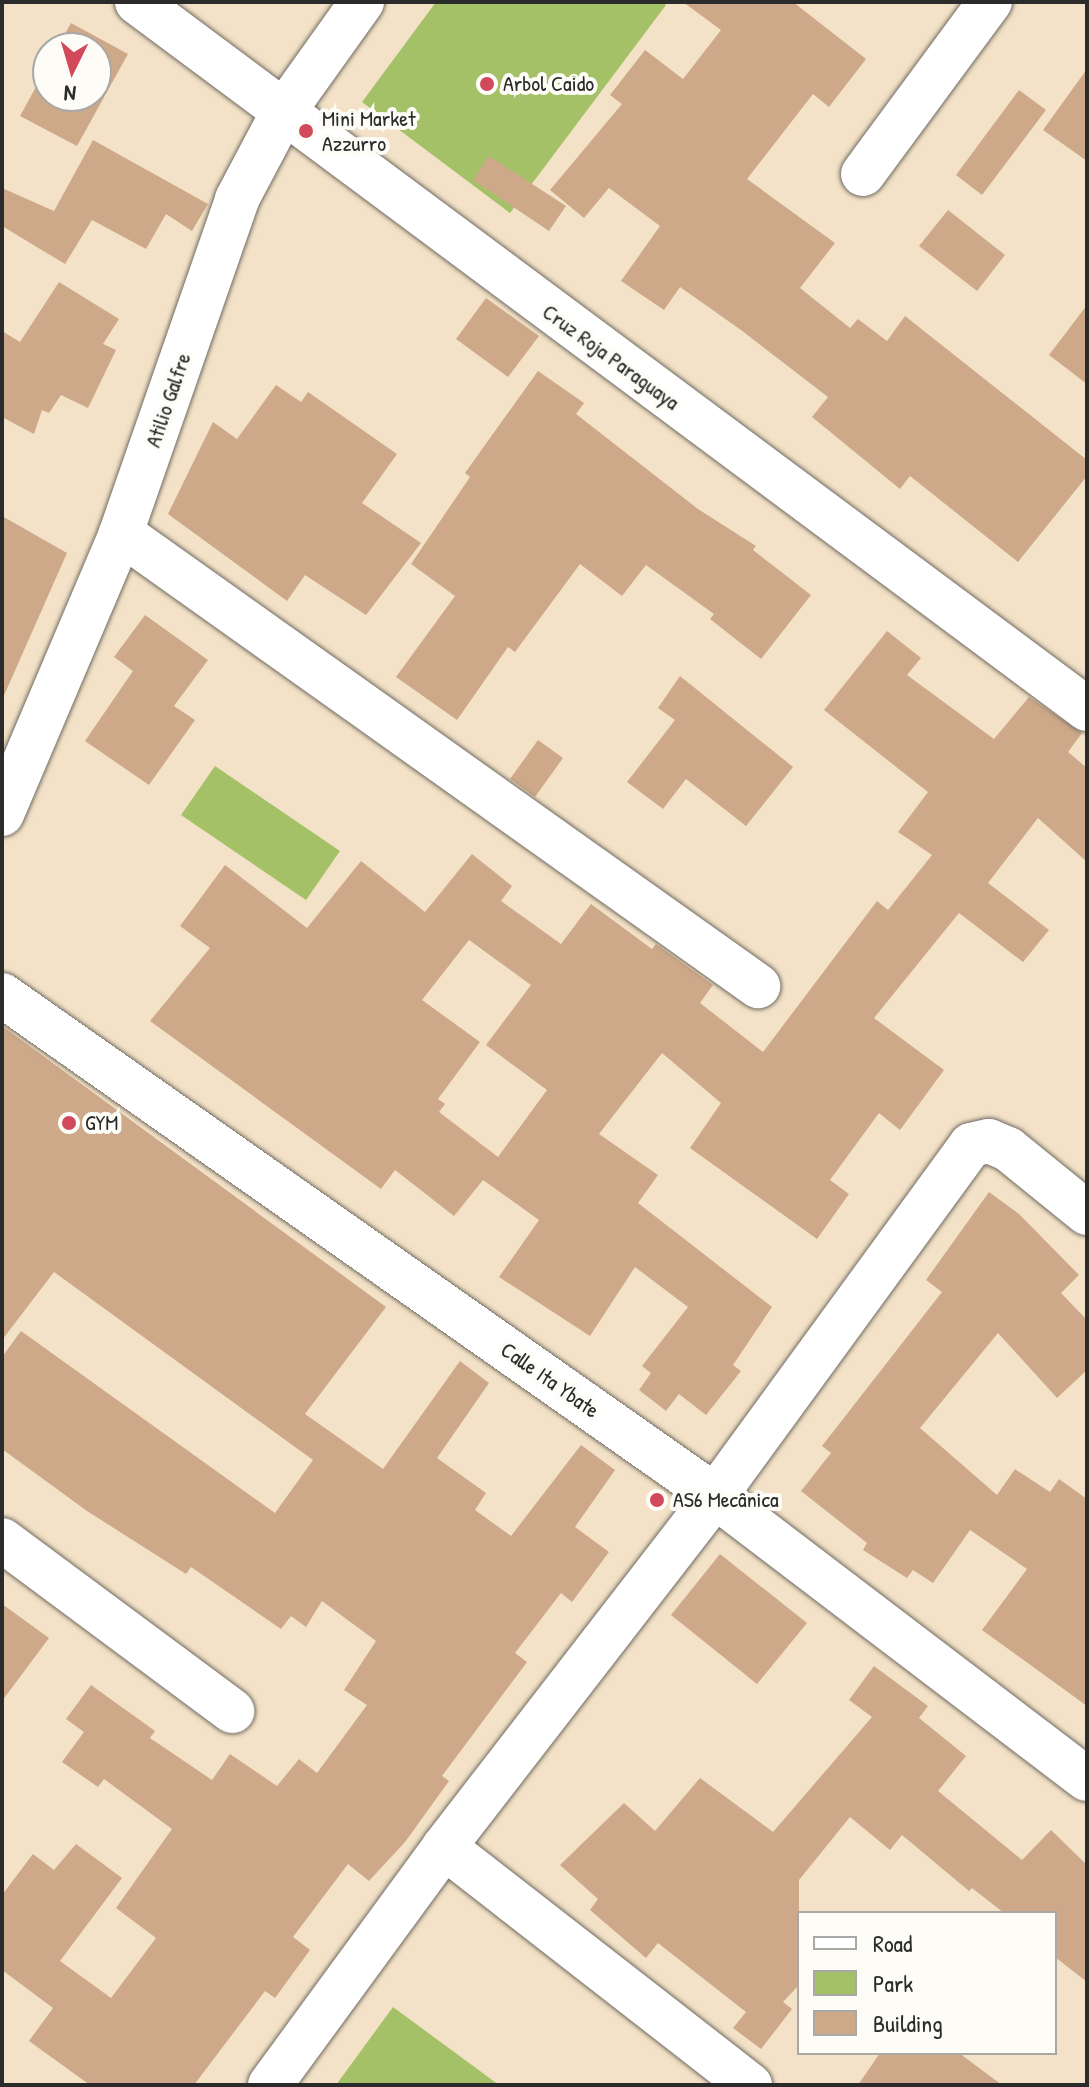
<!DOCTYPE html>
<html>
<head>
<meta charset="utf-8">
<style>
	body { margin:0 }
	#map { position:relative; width:1089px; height:2087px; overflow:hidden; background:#f3e2c7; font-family:"Patrick Hand",sans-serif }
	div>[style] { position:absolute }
	.green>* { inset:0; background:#a5c168 }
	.building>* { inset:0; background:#cea989 }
	.roads { filter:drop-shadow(0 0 2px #716b62) drop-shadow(0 0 2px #716b62) }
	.minor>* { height:44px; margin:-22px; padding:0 22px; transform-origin:22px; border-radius:22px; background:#fff }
	.dots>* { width:22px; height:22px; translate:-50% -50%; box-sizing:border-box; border:4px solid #fdfcf7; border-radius:50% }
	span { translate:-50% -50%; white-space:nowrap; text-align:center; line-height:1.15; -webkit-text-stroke:8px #fdfcf7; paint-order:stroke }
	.poi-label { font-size:22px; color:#2b2b2b }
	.left { translate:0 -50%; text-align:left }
	.street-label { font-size:22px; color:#2b2b2b }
	.frame { position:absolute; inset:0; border:4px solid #2b2b2b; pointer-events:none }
	.legend { position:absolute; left:797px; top:1911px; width:260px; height:144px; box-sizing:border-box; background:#fdfcf7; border:2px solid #a9a8a5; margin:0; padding:10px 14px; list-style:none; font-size:24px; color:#2b2b2b }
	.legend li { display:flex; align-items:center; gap:16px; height:40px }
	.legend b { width:40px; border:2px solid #a9a8a5 }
	.north { position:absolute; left:32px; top:32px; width:80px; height:80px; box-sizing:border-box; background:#fdfcf7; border:2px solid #a9a8a5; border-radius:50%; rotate:185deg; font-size:22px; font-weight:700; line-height:32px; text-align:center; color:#2b2b2b }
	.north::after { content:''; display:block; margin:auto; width:28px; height:36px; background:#d1495b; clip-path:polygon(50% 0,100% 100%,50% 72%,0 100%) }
</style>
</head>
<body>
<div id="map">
	<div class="green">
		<i style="clip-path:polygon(436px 2px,662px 2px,666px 5px,510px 213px,362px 102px)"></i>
		<i style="clip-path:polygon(215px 766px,340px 851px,306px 900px,181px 815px)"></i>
		<i style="clip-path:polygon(393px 2007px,499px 2085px,336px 2085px)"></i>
	</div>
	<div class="building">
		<i style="clip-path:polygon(683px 2px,793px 2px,866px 59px,829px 107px,813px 94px,747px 179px,835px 243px,800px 288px,850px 328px,858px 319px,887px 341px,905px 316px,1087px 460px,1087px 476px,1018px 562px,910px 476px,900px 489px,812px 417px,828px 397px,741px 330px,680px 287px,664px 310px,621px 281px,660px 226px,609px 188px,584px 218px,550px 190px,622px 104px,610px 95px,645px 50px,683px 79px,721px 30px)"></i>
		<i style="clip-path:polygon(71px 23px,128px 54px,77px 146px,20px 116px,48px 65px,48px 96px,96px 96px,96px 48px,57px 48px)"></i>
		<i style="clip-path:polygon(1087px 69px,1087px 161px,1043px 130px)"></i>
		<i style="clip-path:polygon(1019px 90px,1046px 110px,982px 195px,956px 175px)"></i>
		<i style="clip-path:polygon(93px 140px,208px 204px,192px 231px,166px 214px,146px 249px,92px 220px,65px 264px,2px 226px,2px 188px,54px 211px)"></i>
		<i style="clip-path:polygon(489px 156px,566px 206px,549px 231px,473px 180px)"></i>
		<i style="clip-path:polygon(948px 210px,1005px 255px,977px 291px,919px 246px)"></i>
		<i style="clip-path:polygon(59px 282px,119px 319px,103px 344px,116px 350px,88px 408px,61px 395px,49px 413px,42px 410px,34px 434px,2px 417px,2px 331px,20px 342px)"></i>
		<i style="clip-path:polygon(486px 298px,539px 336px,508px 377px,456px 339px)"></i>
		<i style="clip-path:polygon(1087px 305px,1087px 384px,1049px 355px)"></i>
		<i style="clip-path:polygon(538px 371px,584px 403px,576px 414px,698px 509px,756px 546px,753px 550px,811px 595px,761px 659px,710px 619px,714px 614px,646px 565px,622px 596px,580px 564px,515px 652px,508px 647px,457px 720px,396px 677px,455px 596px,411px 564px,470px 477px,465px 473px)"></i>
		<i style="clip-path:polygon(276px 385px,301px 402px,308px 392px,397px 454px,362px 503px,421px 543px,366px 615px,305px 575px,287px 601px,168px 514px,213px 422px,237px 439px)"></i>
		<i style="clip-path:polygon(2px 516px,67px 553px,2px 700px)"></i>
		<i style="clip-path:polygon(145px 615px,208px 660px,174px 706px,195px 720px,149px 785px,85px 741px,133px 671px,114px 657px)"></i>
		<i style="clip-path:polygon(evenodd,887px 631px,921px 658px,907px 675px,994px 739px,1029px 697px,1082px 733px,1068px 752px,1087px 768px,1087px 862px,1038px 818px,988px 883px,1049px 930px,1023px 962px,959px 913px,874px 1018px,944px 1070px,900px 1130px,879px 1113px,830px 1180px,849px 1194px,817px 1239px,690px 1148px,721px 1103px,662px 1053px,599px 1134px,658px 1175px,638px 1203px,772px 1307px,733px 1365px,741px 1371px,706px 1415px,679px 1394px,666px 1411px,639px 1390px,651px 1373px,642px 1366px,688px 1307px,635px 1267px,590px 1336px,499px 1277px,539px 1220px,483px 1180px,454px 1216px,395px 1170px,381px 1189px,150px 1021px,210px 948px,180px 926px,225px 865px,307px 928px,361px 861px,425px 912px,472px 854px,512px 886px,501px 901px,561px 944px,591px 904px,652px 949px,656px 944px,713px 985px,700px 1003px,763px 1052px,877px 901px,888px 910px,932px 855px,898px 832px,928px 792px,824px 710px,887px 631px,469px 940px,531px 985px,486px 1045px,547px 1090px,498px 1157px,439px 1112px,445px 1104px,438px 1099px,480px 1042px,422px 1000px,469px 940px)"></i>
		<i style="clip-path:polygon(680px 676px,793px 767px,746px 826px,686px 779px,663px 809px,627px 782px,675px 720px,658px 708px)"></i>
		<i style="clip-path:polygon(538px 740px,563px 758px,535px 797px,510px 779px)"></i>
		<i style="clip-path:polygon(2px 1026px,386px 1307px,305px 1414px,383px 1469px,460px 1361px,489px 1383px,437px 1458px,486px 1493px,475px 1510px,511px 1536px,581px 1445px,615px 1470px,575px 1527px,609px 1552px,572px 1602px,561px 1593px,515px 1653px,527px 1662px,442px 1776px,449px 1781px,405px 1842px,369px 1881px,348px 1864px,293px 1937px,310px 1950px,275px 1998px,265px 1991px,194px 2085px,90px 2085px,29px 2041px,53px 2008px,2px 1970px,2px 1895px,33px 1854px,54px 1870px,76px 1844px,122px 1878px,60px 1961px,111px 1998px,156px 1938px,116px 1908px,172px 1829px,104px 1779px,98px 1787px,62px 1762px,84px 1732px,66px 1719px,91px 1685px,155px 1731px,150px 1738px,212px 1780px,230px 1754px,277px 1786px,299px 1759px,317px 1773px,367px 1705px,344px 1690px,376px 1641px,322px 1601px,306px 1627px,291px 1616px,281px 1629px,191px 1567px,186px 1574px,87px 1511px,2px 1449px,2px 1357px,21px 1331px,275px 1513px,313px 1460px,54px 1272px,2px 1340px)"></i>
		<i style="clip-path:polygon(989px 1192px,1019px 1214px,1079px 1275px,1061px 1293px,1087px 1320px,1087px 1370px,1057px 1398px,998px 1333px,920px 1428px,997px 1495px,1015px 1469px,1050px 1492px,1059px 1479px,1087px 1499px,1087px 1706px,982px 1630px,1027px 1569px,970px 1530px,933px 1583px,913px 1570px,907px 1578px,863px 1550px,867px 1543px,801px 1491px,831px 1453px,822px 1446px,942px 1292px,926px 1280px)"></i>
		<i style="clip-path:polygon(720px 1554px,807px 1623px,757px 1684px,671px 1615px)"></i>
		<i style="clip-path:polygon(2px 1604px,49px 1638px,2px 1701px)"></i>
		<i style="clip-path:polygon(874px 1666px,928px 1706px,919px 1718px,966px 1756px,938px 1791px,1022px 1860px,1051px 1830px,1087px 1865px,1087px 1982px,1055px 1957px,1055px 1913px,1004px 1913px,972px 1888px,969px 1891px,902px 1835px,890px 1850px,850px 1817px,799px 1880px,799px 1985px,783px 2002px,792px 2009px,761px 2049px,733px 2028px,746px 2012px,658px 1943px,646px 1958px,590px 1910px,598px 1899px,560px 1865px,624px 1803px,655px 1831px,700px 1778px,773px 1832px,872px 1717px,849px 1700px)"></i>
		<i style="clip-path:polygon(880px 2053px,959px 2053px,1002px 2085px,858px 2085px)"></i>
	</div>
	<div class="roads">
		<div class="minor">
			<i style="left:137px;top:2px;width:1184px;rotate:36.66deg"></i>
			<i style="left:863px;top:174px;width:214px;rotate:-53.6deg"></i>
			<i style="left:121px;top:533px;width:782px;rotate:35.42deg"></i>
			<i style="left:2px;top:814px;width:305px;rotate:-67deg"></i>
			<i style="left:121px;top:533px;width:354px;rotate:-70.8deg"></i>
			<i style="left:237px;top:199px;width:96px;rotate:-62.1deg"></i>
			<i style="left:282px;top:114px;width:138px;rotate:-54.5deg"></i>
			<i style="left:2px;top:995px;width:871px;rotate:35.09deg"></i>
			<i style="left:715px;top:1496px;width:467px;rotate:37.3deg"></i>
			<i style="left:2px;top:1540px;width:287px;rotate:36.6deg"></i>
			<i style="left:444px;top:1847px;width:388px;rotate:37.9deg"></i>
			<i style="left:270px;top:2085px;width:295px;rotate:-53.8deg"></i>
			<i style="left:444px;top:1847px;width:443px;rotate:-52.3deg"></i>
			<i style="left:715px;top:1496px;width:434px;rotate:-53.9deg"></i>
			<i style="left:971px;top:1145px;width:18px;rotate:-13deg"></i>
			<i style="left:989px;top:1141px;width:21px;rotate:23deg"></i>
			<i style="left:1008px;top:1149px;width:102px;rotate:39deg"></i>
		</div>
	</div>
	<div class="dots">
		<i style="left:487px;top:84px;background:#d1495b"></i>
		<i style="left:306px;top:131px;background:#d1495b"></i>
		<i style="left:69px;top:1123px;background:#d1495b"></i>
		<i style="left:657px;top:1500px;background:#d1495b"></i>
	</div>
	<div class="poi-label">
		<span class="left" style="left:503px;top:84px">Arbol Caido</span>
		<span class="left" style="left:322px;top:131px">Mini Market<br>Azzurro</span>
		<span class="left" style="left:85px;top:1123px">GYM</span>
		<span class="left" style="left:673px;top:1500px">AS6 Mecânica</span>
	</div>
	<div class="street-label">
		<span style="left:611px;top:357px;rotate:36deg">Cruz Roja Paraguaya</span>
		<span style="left:168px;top:400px;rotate:-71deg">Atilio Galfre</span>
		<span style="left:550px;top:1380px;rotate:35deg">Calle Ita Ybate</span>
	</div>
	<div class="frame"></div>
	<ul class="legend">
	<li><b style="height:10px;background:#fff"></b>Road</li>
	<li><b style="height:22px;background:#a5c168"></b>Park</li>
	<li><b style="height:22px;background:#cea989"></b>Building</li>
	</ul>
	<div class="north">N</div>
</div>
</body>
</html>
